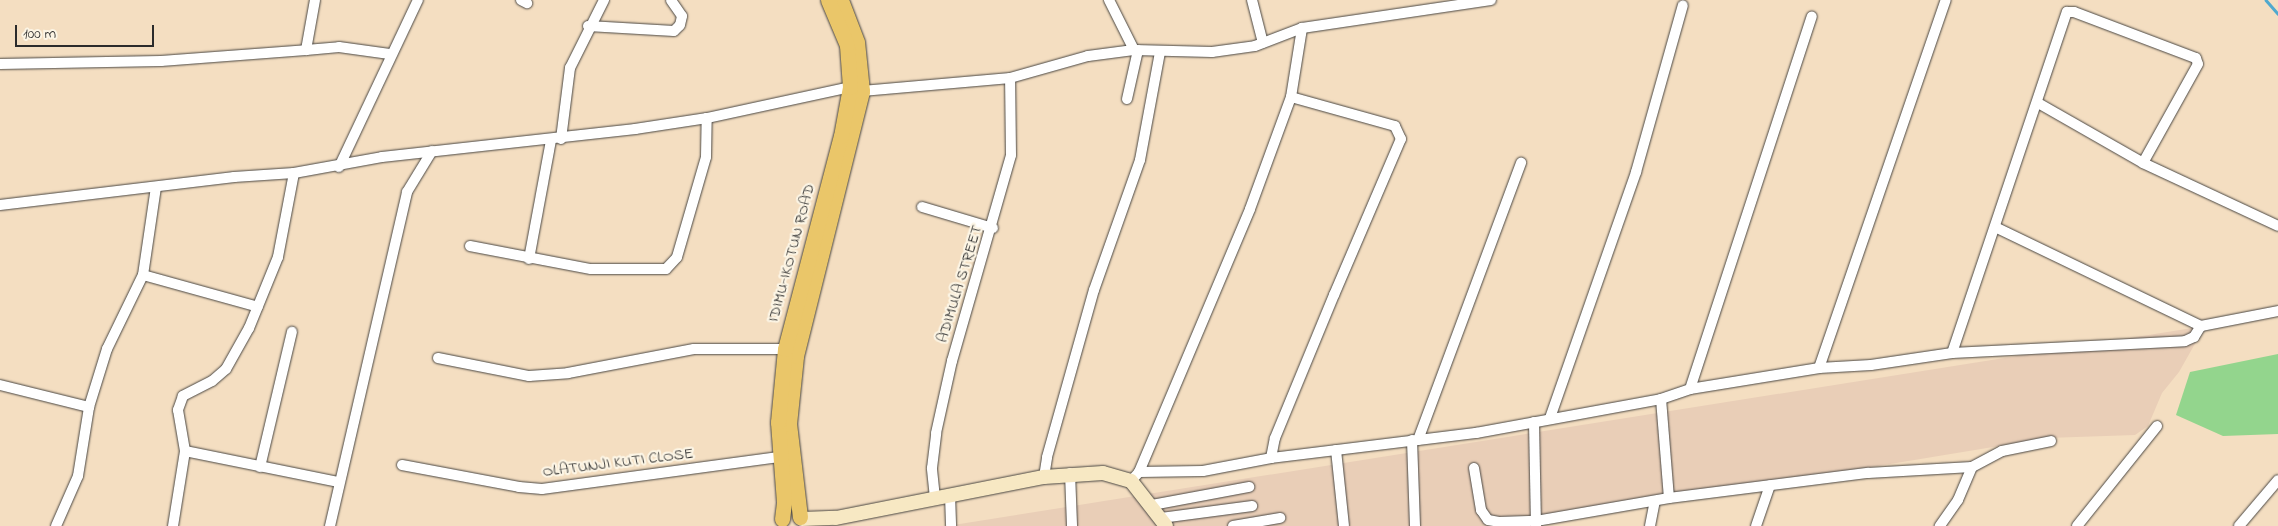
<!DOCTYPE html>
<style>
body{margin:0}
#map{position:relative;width:2278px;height:526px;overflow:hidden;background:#f4dec1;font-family:"Indie Flower",sans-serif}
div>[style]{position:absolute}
.built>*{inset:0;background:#e9ceb7}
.green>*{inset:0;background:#93d58d}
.stream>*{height:2.5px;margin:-1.25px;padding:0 1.25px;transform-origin:1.25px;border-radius:1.25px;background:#50a9ce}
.roads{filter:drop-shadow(0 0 1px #494642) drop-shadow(0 0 1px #494642)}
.street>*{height:10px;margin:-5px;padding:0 5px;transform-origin:5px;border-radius:5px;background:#fff}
.secondary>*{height:14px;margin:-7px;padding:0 7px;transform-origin:7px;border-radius:7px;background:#f7e8c3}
.primary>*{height:15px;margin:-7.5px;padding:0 7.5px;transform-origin:7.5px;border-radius:7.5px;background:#eac669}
span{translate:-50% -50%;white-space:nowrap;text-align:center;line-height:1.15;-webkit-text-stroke:4.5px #fcf5e5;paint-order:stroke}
.street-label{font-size:16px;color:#2b2b2b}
.scale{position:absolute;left:15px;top:25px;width:139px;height:22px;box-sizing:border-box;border:2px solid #2b2b2b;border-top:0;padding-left:6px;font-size:15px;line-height:18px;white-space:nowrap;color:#2b2b2b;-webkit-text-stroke:4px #fcf5e5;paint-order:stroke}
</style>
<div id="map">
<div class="built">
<div style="clip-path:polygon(2205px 326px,2179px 372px,2162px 393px,2148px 426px,2135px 435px,2047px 438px,1516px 526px,947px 526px)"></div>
</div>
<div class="green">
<div style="clip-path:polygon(2278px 354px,2278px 434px,2223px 436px,2176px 415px,2190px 372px)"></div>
</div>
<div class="stream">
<div style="left:2266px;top:0;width:18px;rotate:49deg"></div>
</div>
<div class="roads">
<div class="street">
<div style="left:315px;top:0;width:51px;rotate:100.2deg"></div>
<div style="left:306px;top:50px;width:33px;rotate:-5deg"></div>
<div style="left:339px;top:47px;width:51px;rotate:7.8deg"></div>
<div style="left:521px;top:0;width:7px;rotate:27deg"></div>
<div style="left:1109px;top:0;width:56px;rotate:63.4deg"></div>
<div style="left:1252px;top:0;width:44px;rotate:75.7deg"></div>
<div style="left:588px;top:26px;width:86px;rotate:3.3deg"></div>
<div style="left:674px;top:31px;width:8px;rotate:-45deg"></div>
<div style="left:680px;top:25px;width:9px;rotate:-77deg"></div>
<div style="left:682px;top:16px;width:19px;rotate:-125deg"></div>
<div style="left:0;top:64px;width:161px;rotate:-1.1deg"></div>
<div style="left:161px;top:61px;width:145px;rotate:-4.3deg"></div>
<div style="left:862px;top:91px;width:149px;rotate:-5deg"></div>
<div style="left:1010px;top:78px;width:81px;rotate:-15.8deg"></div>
<div style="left:1088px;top:56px;width:46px;rotate:-7.4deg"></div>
<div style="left:1134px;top:50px;width:78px;rotate:1.5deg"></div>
<div style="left:1212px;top:52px;width:43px;rotate:-7.9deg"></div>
<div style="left:1255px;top:46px;width:50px;rotate:-21deg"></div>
<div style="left:1302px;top:28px;width:191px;rotate:-8.4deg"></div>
<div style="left:1127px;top:99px;width:50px;rotate:-77.3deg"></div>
<div style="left:2038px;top:103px;width:121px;rotate:29.7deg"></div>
<div style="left:2143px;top:163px;width:149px;rotate:25deg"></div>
<div style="left:561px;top:139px;width:72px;rotate:-82.8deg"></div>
<div style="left:570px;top:68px;width:76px;rotate:-63.4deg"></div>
<div style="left:339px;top:167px;width:185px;rotate:-64.7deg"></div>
<div style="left:294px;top:173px;width:86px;rotate:100.8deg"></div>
<div style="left:278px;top:257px;width:77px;rotate:112.2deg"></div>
<div style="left:249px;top:328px;width:47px;rotate:119.3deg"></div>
<div style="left:226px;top:369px;width:18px;rotate:139deg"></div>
<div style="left:212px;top:381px;width:33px;rotate:153deg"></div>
<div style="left:183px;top:396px;width:15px;rotate:110deg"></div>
<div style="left:178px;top:410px;width:42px;rotate:80.3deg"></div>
<div style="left:185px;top:451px;width:157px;rotate:11.4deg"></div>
<div style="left:0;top:205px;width:236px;rotate:-6.8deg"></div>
<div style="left:234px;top:177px;width:60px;rotate:-3.8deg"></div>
<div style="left:294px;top:173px;width:89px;rotate:-10.3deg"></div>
<div style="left:382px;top:157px;width:255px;rotate:-6.3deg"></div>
<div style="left:635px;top:129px;width:73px;rotate:-8.7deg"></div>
<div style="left:707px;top:118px;width:146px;rotate:-12.2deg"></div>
<div style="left:922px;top:207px;width:74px;rotate:16.5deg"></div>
<div style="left:1995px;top:227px;width:229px;rotate:25.7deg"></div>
<div style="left:2201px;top:326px;width:78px;rotate:-11deg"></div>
<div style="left:470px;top:246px;width:123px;rotate:10.8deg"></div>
<div style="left:591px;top:269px;width:75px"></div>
<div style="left:666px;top:269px;width:16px;rotate:-47deg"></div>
<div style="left:677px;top:257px;width:104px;rotate:-73.8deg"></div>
<div style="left:706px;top:157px;width:39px;rotate:-89deg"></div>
<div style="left:529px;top:259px;width:121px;rotate:-79.5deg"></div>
<div style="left:143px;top:275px;width:119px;rotate:15.5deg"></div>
<div style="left:1952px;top:353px;width:360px;rotate:-71.4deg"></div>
<div style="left:2067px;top:12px;width:7px"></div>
<div style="left:2074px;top:12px;width:130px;rotate:20.7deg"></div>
<div style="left:2196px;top:58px;width:6px;rotate:72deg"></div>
<div style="left:2198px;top:64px;width:113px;rotate:119.1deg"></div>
<div style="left:438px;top:358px;width:93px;rotate:11.2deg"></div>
<div style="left:529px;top:376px;width:39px;rotate:-4deg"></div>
<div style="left:568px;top:373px;width:128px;rotate:-10.8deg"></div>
<div style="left:694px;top:349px;width:91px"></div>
<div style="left:1819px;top:368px;width:389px;rotate:-71deg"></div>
<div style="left:0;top:385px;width:92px;rotate:13.9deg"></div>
<div style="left:1690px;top:389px;width:392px;rotate:-71.9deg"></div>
<div style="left:1661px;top:399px;width:99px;rotate:85.4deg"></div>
<div style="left:1550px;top:418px;width:261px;rotate:-70.7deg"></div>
<div style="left:1636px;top:172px;width:173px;rotate:-74.3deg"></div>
<div style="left:1534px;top:422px;width:104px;rotate:88.9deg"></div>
<div style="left:1412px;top:440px;width:86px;rotate:88deg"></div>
<div style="left:1418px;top:440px;width:296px;rotate:-69.6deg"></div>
<div style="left:1336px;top:450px;width:76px;rotate:84deg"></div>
<div style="left:1271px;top:458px;width:20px;rotate:-79deg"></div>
<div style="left:1275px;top:438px;width:155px;rotate:-67.6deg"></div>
<div style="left:1334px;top:295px;width:170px;rotate:-66.8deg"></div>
<div style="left:1401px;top:139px;width:14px;rotate:-115deg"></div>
<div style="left:1395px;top:126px;width:108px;rotate:-164.4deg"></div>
<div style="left:402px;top:465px;width:119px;rotate:10.6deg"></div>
<div style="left:519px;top:487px;width:23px;rotate:5deg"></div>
<div style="left:542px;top:489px;width:239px;rotate:-7.7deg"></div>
<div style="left:260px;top:467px;width:139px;rotate:-76.7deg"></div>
<div style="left:1972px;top:467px;width:34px;rotate:-28deg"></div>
<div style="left:2002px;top:451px;width:50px;rotate:-11.5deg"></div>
<div style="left:1474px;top:468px;width:43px;rotate:80.5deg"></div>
<div style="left:1481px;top:510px;width:12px;rotate:55deg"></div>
<div style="left:1488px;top:520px;width:11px;rotate:10deg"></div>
<div style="left:1499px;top:522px;width:37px;rotate:-2deg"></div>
<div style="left:1536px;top:521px;width:135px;rotate:-9.8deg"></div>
<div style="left:1669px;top:498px;width:201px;rotate:-7.2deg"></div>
<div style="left:1868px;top:473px;width:104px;rotate:-3.3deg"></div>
<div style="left:1972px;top:467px;width:36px;rotate:113deg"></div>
<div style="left:1958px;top:500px;width:32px;rotate:125deg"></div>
<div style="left:1139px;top:472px;width:285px;rotate:-67.1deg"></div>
<div style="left:1250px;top:209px;width:119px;rotate:-69.9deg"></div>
<div style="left:1291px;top:97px;width:70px;rotate:-80.9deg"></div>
<div style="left:1070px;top:473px;width:53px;rotate:87.8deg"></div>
<div style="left:1044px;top:477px;width:20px;rotate:-81deg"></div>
<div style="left:1047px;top:457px;width:173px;rotate:-74.3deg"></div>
<div style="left:1094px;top:290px;width:138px;rotate:-70.5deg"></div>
<div style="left:1140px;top:160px;width:110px;rotate:-79.5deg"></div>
<div style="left:1131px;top:481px;width:12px;rotate:-48deg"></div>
<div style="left:1139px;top:472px;width:64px;rotate:-0.9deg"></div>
<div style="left:1203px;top:471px;width:69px;rotate:-10.8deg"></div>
<div style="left:1271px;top:458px;width:207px;rotate:-7deg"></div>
<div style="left:1476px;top:433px;width:188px;rotate:-10.4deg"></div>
<div style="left:1661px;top:399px;width:31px;rotate:-19deg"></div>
<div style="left:1690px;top:389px;width:131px;rotate:-9.2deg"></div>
<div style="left:1819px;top:368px;width:52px;rotate:-3.3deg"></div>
<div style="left:1871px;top:365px;width:82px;rotate:-8.4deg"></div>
<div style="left:1952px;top:353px;width:233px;rotate:-2.9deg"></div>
<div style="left:2185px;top:341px;width:10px;rotate:-24deg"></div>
<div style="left:2194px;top:337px;width:13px;rotate:-58deg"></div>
<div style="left:950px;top:495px;width:31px;rotate:88deg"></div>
<div style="left:935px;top:498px;width:30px;rotate:-96deg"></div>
<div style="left:932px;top:468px;width:35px;rotate:-83deg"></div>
<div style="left:936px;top:433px;width:74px;rotate:-77.5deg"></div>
<div style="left:952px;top:361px;width:214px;rotate:-74deg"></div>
<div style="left:1011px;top:155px;width:77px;rotate:-90.7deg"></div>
<div style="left:1152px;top:505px;width:99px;rotate:-10.5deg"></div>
<div style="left:1161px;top:518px;width:92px;rotate:-7.5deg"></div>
<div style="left:56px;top:526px;width:55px;rotate:-66.3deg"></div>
<div style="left:78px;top:476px;width:70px;rotate:-80.9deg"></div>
<div style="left:89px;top:407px;width:61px;rotate:-72.8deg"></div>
<div style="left:107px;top:349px;width:82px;rotate:-64.1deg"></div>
<div style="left:143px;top:275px;width:89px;rotate:-81.6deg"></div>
<div style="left:173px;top:526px;width:76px;rotate:-80.9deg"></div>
<div style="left:330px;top:526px;width:343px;rotate:-77deg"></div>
<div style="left:407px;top:192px;width:48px;rotate:-58.6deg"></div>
<div style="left:1233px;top:526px;width:48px;rotate:-9.7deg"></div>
<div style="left:1650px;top:526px;width:25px;rotate:-79deg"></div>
<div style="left:1756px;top:526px;width:43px;rotate:-71.1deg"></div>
<div style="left:2077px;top:526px;width:128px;rotate:-51.3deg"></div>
<div style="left:2239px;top:526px;width:60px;rotate:-49.7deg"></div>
</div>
<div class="secondary">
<div style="left:802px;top:519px;width:34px;rotate:-2deg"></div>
<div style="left:836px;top:518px;width:212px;rotate:-11.2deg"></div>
<div style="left:1044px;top:477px;width:59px;rotate:-3.9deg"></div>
<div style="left:1103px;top:473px;width:29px;rotate:16deg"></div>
<div style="left:1131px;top:481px;width:57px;rotate:52.1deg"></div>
</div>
<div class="primary">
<div style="left:800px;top:517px;width:94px;rotate:-96.7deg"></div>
<div style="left:789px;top:424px;width:68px;rotate:-84.1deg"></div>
<div style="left:796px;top:356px;width:273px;rotate:-76deg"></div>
<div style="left:862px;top:91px;width:49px;rotate:-95.8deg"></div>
<div style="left:857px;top:42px;width:45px;rotate:-110.9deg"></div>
<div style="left:782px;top:519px;width:17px;rotate:-83deg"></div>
<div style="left:784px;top:502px;width:80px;rotate:-94.3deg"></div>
<div style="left:778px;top:422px;width:73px;rotate:-84.5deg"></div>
<div style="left:785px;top:349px;width:220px;rotate:-75.3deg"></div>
<div style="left:841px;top:136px;width:50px;rotate:-79.6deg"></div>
<div style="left:850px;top:87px;width:42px;rotate:-94.1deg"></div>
<div style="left:847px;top:45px;width:49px;rotate:-112.9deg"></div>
</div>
</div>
<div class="street-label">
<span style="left:792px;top:253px;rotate:-75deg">IDIMU-IKOTUN ROAD</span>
<span style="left:960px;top:284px;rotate:-73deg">ADIMULA STREET</span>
<span style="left:618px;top:463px;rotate:-7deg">OLATUNJI KUTI CLOSE</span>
</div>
<div class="scale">100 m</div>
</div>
